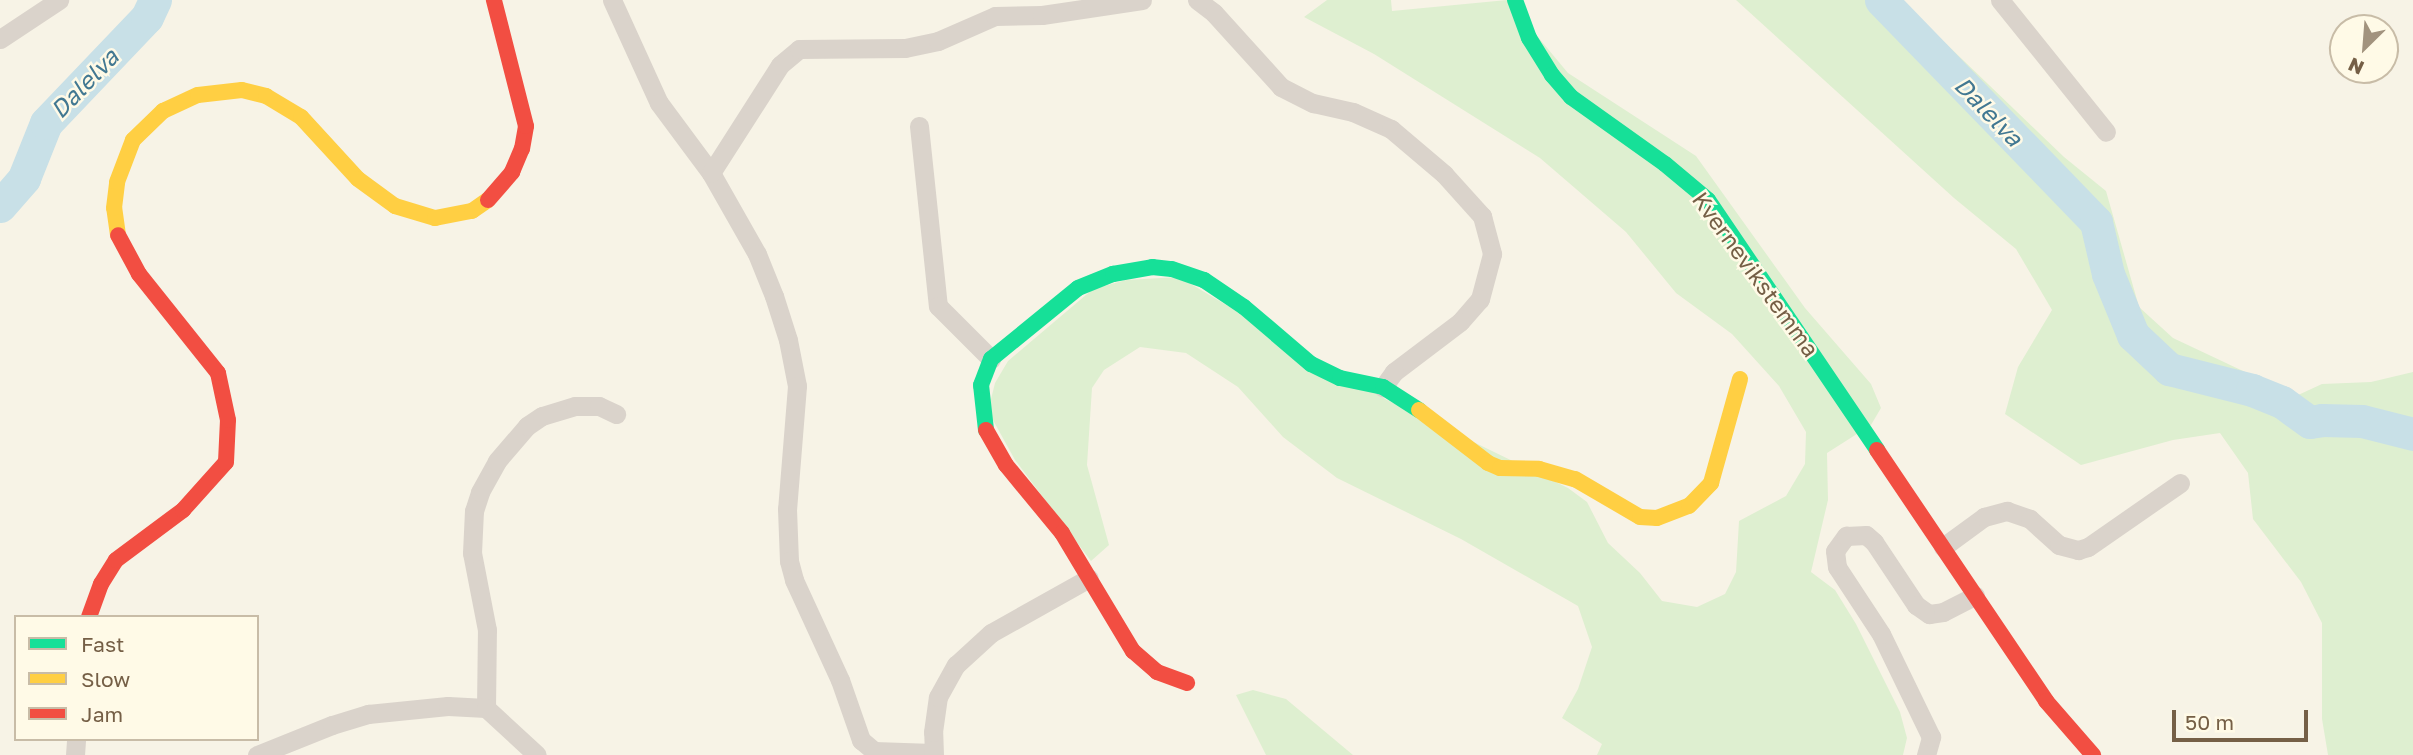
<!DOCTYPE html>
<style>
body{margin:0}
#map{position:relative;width:2413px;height:755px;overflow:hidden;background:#f7f3e6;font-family:"Golos Text",sans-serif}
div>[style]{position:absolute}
.green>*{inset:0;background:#deefd0}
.river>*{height:33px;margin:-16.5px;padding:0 16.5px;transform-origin:16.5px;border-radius:16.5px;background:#c8e0e7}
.street>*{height:19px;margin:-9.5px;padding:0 9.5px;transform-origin:9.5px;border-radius:9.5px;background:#dad3cb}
.fast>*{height:16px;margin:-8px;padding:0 8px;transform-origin:8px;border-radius:8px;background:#16e098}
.slow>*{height:16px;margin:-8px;padding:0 8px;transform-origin:8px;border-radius:8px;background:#ffcf43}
.jam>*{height:16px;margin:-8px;padding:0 8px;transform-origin:8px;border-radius:8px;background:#f24e42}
span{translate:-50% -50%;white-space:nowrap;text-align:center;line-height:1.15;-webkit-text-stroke:5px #fffae7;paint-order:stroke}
.street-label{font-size:23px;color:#755f46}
.water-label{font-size:24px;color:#427892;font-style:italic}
.legend{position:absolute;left:14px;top:615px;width:245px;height:126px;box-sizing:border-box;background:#fffae7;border:2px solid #c8bca7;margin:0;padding:9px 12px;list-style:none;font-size:21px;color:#755f46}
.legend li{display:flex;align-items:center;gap:14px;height:35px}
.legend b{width:35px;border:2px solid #c8bca7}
.north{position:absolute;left:2329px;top:14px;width:70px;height:70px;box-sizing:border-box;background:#fffae7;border:2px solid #c8bca7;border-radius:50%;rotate:205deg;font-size:19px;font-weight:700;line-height:28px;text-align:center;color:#755f46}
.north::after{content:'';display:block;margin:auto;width:24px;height:32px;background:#a2937e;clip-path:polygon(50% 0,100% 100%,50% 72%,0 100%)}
.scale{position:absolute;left:2172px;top:710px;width:136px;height:32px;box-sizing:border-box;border:4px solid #755f46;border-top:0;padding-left:9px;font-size:21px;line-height:24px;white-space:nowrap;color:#755f46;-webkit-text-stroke:5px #fffae7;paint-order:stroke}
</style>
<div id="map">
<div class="green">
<div style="clip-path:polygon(1327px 0,1391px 0,1392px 11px,1507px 0,1568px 73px,1696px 156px,1805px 308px,1871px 384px,1881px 408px,1871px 425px,1827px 453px,1828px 500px,1811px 572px,1835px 590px,1856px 624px,1900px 712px,1907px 738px,1903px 755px,1597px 755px,1602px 744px,1562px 718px,1578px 689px,1592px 647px,1578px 606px,1461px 539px,1337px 478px,1283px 437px,1238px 387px,1186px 353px,1140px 347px,1104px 370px,1092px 388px,1087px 465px,1109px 545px,1091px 561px,1015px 460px,988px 411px,995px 383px,1008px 361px,1093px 289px,1126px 280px,1179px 277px,1387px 400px,1568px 488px,1587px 502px,1608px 543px,1640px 573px,1662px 601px,1697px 607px,1725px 594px,1736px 572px,1739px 521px,1786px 496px,1805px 464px,1806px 432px,1779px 386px,1732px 334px,1676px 293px,1626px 232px,1540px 158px,1374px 54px,1304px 17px)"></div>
<div style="clip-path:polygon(1736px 0,1894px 0,1912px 11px,2064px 157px,2106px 191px,2139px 307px,2173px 338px,2296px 396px,2322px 384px,2371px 382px,2413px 372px,2413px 755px,2328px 755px,2322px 719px,2322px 623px,2301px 582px,2253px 519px,2248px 473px,2220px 433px,2173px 440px,2081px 465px,2005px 414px,2018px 367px,2052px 310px,2016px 249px,1954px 198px)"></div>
<div style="clip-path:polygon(1253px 690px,1286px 699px,1353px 755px,1266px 755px,1236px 695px)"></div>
</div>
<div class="river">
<div style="left:1881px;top:0;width:309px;rotate:45.9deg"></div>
<div style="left:2096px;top:222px;width:53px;rotate:77deg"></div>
<div style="left:2108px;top:274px;width:66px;rotate:67.7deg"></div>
<div style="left:2133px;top:335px;width:50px;rotate:43.4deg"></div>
<div style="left:2169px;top:369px;width:86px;rotate:14.2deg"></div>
<div style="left:2252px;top:390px;width:32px;rotate:22deg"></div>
<div style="left:2282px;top:402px;width:34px;rotate:36deg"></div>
<div style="left:2310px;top:422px;width:12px;rotate:-9deg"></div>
<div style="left:2322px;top:420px;width:40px;rotate:1.4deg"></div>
<div style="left:2362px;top:421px;width:53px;rotate:14.3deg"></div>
<div style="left:0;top:206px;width:37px;rotate:-49deg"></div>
<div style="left:24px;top:178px;width:59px;rotate:-68.2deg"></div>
<div style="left:46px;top:123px;width:146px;rotate:-46.4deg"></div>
<div style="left:147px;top:17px;width:19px;rotate:-65deg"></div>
</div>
<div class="street">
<div style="left:612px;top:0;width:113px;rotate:65.5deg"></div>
<div style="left:659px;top:103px;width:87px;rotate:53.4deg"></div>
<div style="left:711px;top:173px;width:93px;rotate:60.4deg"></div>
<div style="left:757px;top:254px;width:45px;rotate:68deg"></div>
<div style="left:774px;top:296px;width:46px;rotate:72.3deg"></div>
<div style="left:788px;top:340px;width:47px;rotate:78.9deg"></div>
<div style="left:797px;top:386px;width:123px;rotate:94.6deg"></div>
<div style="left:787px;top:509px;width:52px;rotate:87.8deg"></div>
<div style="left:789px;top:561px;width:20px;rotate:75deg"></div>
<div style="left:794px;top:580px;width:110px;rotate:65.3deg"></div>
<div style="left:840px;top:680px;width:64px;rotate:70.7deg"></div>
<div style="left:861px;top:740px;width:17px;rotate:40deg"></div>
<div style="left:874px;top:751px;width:59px;rotate:1.9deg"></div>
<div style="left:1197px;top:0;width:21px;rotate:37deg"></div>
<div style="left:1214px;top:13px;width:100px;rotate:47.8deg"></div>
<div style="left:1281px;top:87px;width:36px;rotate:27deg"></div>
<div style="left:1313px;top:103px;width:41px;rotate:12.7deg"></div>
<div style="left:1353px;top:112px;width:42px;rotate:24.1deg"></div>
<div style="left:1391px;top:129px;width:70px;rotate:40.3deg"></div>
<div style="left:1444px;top:174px;width:57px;rotate:47.9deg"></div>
<div style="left:1482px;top:216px;width:39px;rotate:75deg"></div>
<div style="left:1492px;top:254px;width:47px;rotate:104.9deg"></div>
<div style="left:1480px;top:299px;width:30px;rotate:131deg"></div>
<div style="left:1460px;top:322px;width:83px;rotate:142.9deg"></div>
<div style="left:1394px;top:372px;width:19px;rotate:126deg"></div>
<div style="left:2000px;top:0;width:169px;rotate:51.2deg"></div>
<div style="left:0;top:39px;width:71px;rotate:-33.5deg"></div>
<div style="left:919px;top:126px;width:181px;rotate:84deg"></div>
<div style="left:938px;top:306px;width:75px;rotate:45deg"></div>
<div style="left:711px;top:173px;width:128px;rotate:-57.4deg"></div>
<div style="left:780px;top:65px;width:25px;rotate:-40deg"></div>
<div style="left:799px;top:49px;width:106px;rotate:-0.5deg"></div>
<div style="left:905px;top:48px;width:34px;rotate:-12deg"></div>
<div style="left:938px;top:41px;width:62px;rotate:-23.7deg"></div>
<div style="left:995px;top:16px;width:47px;rotate:-1.2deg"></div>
<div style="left:1042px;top:15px;width:101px;rotate:-8.5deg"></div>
<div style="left:1943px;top:547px;width:51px;rotate:-36.2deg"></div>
<div style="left:1984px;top:517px;width:24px;rotate:-15deg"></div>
<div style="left:2007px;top:511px;width:24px;rotate:19deg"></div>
<div style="left:2030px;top:519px;width:39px;rotate:42deg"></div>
<div style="left:2059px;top:545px;width:20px;rotate:15deg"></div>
<div style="left:2078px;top:550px;width:10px;rotate:-17deg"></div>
<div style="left:2088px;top:547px;width:112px;rotate:-34.8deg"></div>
<div style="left:486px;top:708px;width:78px;rotate:-89.3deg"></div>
<div style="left:487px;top:630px;width:78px;rotate:-101deg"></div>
<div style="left:472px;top:553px;width:42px;rotate:-87.3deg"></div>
<div style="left:474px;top:511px;width:20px;rotate:-72deg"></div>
<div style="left:480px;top:492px;width:35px;rotate:-61deg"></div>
<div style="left:497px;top:461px;width:46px;rotate:-49.4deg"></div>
<div style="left:527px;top:426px;width:18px;rotate:-34deg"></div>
<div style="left:542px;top:416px;width:34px;rotate:-17deg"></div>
<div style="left:575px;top:406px;width:24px"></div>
<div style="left:599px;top:406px;width:19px;rotate:25deg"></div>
<div style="left:75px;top:755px;width:16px;rotate:-86deg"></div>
<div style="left:257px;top:755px;width:81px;rotate:-21.8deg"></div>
<div style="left:332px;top:725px;width:38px;rotate:-17deg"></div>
<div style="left:368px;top:714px;width:80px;rotate:-5.7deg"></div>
<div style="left:448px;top:706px;width:38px;rotate:3deg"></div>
<div style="left:486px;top:708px;width:69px;rotate:42.7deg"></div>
<div style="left:934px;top:755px;width:23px;rotate:-92deg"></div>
<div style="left:933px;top:732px;width:35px;rotate:-82deg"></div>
<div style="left:938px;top:697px;width:37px;rotate:-61deg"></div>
<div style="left:956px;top:665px;width:47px;rotate:-42.4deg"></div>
<div style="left:991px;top:633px;width:112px;rotate:-29.3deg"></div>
<div style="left:1926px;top:755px;width:19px;rotate:-74deg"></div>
<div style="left:1931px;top:737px;width:114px;rotate:-115.9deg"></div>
<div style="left:1881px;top:634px;width:80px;rotate:-123.3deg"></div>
<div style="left:1837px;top:567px;width:16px;rotate:-97deg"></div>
<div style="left:1835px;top:551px;width:19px;rotate:-54deg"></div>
<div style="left:1846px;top:536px;width:20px;rotate:-3deg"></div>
<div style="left:1866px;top:535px;width:11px;rotate:41deg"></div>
<div style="left:1874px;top:542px;width:76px;rotate:56.3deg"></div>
<div style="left:1916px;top:605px;width:16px;rotate:35deg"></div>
<div style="left:1929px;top:614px;width:14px;rotate:-8deg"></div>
<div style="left:1943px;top:612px;width:36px;rotate:-27deg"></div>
</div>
<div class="fast">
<div style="left:1515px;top:0;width:40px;rotate:69.8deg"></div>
<div style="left:1529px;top:38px;width:44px;rotate:58.1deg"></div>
<div style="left:1552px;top:75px;width:29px;rotate:49deg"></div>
<div style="left:1571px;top:97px;width:115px;rotate:35.5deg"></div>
<div style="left:1665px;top:164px;width:56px;rotate:39.9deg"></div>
<div style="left:1708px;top:200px;width:302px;rotate:55.9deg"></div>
<div style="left:986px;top:430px;width:45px;rotate:-96.3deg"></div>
<div style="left:981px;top:385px;width:28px;rotate:-69deg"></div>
<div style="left:991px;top:359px;width:112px;rotate:-39.2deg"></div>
<div style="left:1078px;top:288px;width:38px;rotate:-22deg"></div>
<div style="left:1113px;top:274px;width:40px;rotate:-10deg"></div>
<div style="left:1152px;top:267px;width:20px;rotate:6deg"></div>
<div style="left:1172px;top:269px;width:34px;rotate:19deg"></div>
<div style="left:1204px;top:280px;width:48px;rotate:34deg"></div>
<div style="left:1244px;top:307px;width:88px;rotate:40.4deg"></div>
<div style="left:1311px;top:364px;width:32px;rotate:26deg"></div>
<div style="left:1340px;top:378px;width:44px;rotate:11.8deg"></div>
<div style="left:1383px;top:387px;width:43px;rotate:32.6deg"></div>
</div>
<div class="slow">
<div style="left:118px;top:235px;width:27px;rotate:-98deg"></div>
<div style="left:114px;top:208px;width:26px;rotate:-83deg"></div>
<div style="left:117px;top:182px;width:45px;rotate:-69.1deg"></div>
<div style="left:133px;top:140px;width:42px;rotate:-44deg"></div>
<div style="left:163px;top:111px;width:38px;rotate:-25deg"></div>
<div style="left:198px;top:95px;width:44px;rotate:-6.5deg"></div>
<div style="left:242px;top:90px;width:25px;rotate:14deg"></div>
<div style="left:266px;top:96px;width:41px;rotate:31deg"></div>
<div style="left:301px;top:117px;width:84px;rotate:47.4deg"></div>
<div style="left:358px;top:179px;width:46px;rotate:36.1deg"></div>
<div style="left:395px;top:206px;width:42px;rotate:16.7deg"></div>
<div style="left:435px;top:218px;width:38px;rotate:-11deg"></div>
<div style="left:472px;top:211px;width:19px;rotate:-35deg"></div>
<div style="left:1419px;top:410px;width:87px;rotate:37.5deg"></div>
<div style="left:1488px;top:463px;width:13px;rotate:23deg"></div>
<div style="left:1500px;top:468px;width:39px;rotate:1deg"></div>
<div style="left:1539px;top:469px;width:37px;rotate:16deg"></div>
<div style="left:1575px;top:479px;width:75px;rotate:30.3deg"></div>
<div style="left:1640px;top:517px;width:17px;rotate:3deg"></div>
<div style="left:1657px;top:518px;width:34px;rotate:-21deg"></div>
<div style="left:1689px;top:506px;width:32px;rotate:-46deg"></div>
<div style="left:1711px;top:483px;width:108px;rotate:-74.4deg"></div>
</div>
<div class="jam">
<div style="left:488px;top:200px;width:37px;rotate:-49deg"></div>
<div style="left:512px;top:172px;width:25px;rotate:-67deg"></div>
<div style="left:522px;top:149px;width:23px;rotate:-80deg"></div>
<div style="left:526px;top:126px;width:130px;rotate:-104.3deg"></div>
<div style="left:986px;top:430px;width:40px;rotate:60.3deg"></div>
<div style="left:1006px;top:465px;width:88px;rotate:50.5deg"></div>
<div style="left:1062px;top:533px;width:138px;rotate:59deg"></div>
<div style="left:1133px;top:651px;width:32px;rotate:41deg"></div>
<div style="left:1157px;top:672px;width:32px;rotate:20deg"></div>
<div style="left:1877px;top:450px;width:303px;rotate:56deg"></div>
<div style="left:2046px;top:701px;width:72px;rotate:49deg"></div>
<div style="left:89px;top:617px;width:35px;rotate:-70deg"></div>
<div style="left:101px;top:584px;width:28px;rotate:-58deg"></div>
<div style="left:116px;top:560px;width:84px;rotate:-36.7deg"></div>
<div style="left:183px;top:510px;width:64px;rotate:-48.1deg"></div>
<div style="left:226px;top:462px;width:42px;rotate:-87.3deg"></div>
<div style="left:228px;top:420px;width:48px;rotate:-102deg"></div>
<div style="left:218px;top:373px;width:127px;rotate:-128.6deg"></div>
<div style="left:139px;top:274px;width:44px;rotate:-118.3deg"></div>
</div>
<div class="street-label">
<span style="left:1756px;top:274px;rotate:54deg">Kvernevikstemma</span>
</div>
<div class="water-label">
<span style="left:84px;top:83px;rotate:-46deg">Dalelva</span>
<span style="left:1989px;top:111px;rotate:46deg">Dalelva</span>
</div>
<ul class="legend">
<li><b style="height:9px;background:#16e098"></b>Fast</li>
<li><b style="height:9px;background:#ffcf43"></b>Slow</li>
<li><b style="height:9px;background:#f24e42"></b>Jam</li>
</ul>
<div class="north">N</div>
<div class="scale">50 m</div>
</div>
